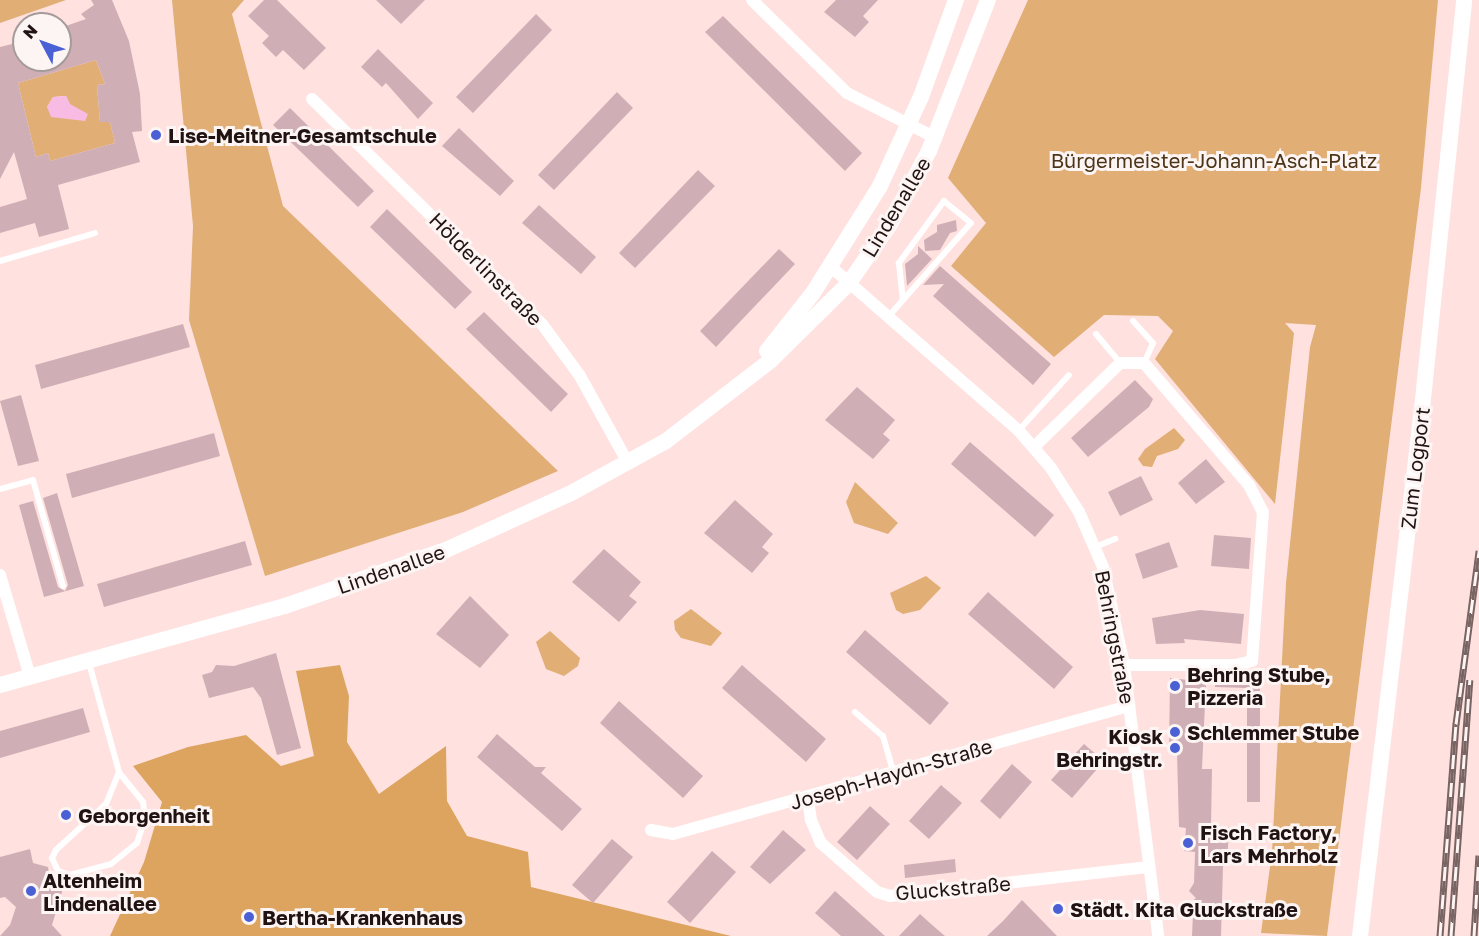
<!DOCTYPE html>
<meta charset="utf-8">
<style>
body{margin:0}
#map{position:relative;width:1479px;height:936px;overflow:hidden;background:#ffe1df;font-family:"Golos Text",sans-serif}
div>[style]{position:absolute}
.green>*{inset:0;background:#e1af76}
.forest>*{inset:0;background:#dda460}
.water>*{inset:0;background:#f8bbe4}
.building>*{inset:0;background:#d0aeb6}
.lane>*{height:6px;margin:-3px;padding:0 3px;transform-origin:3px;border-radius:3px;background:#fff}
.street>*{height:12px;margin:-6px;padding:0 6px;transform-origin:6px;border-radius:6px;background:#fff}
.secondary>*{height:16px;margin:-8px;padding:0 8px;transform-origin:8px;border-radius:8px;background:#fff}
.rail>*{height:7px;margin-top:-3.5px;transform-origin:0;background:repeating-linear-gradient(90deg,#fcf5f4 0 14px,#786463 0 28px);box-sizing:border-box;border-block:2px solid #786463}
.dots>*{width:16px;height:16px;translate:-50% -50%;box-sizing:border-box;border:3px solid #fcf5f4;border-radius:50%}
span{translate:-50% -50%;white-space:nowrap;text-align:center;line-height:1.15;-webkit-text-stroke:6px #fcf5f4;paint-order:stroke}
.poi-label{font-size:20px;color:#201312;font-weight:700}
.left{translate:0 -50%;text-align:left}
.right{translate:-100% -50%;text-align:right}
.park-label{font-size:20px;color:#4d3517}
.street-label{font-size:20px;color:#201312}
.north{position:absolute;left:12px;top:12px;width:60px;height:60px;box-sizing:border-box;background:#fcf5f4;border:2px solid #a49b9a;border-radius:50%;rotate:311deg;font-size:16px;font-weight:700;line-height:24px;text-align:center;color:#201312}
.north::after{content:'';display:block;margin:auto;width:21px;height:27px;background:#4a60d5;clip-path:polygon(50% 0,100% 100%,50% 72%,0 100%)}
</style>
<div id="map">
<div class="green">
<div style="clip-path:polygon(0 0,66px 0,0 23px)"></div>
<div style="clip-path:polygon(172px 0,244px 0,232px 14px,283px 206px,558px 471px,463px 512px,265px 576px,189px 320px,193px 226px)"></div>
<div style="clip-path:polygon(1028px 0,1438px 0,1421px 188px,1327px 936px,1261px 933px,1272px 852px,1286px 583px,1310px 347px,1316px 325px,1285px 323px,1294px 333px,1275px 504px,1155px 359px,1173px 331px,1158px 316px,1104px 315px,1054px 357px,951px 266px,986px 223px,948px 178px)"></div>
<div style="clip-path:polygon(evenodd,96px 60px,105px 84px,97px 85px,100px 122px,110px 122px,115px 143px,50px 161px,48px 153px,36px 157px,18px 83px,96px 60px,66px 96px,70px 105px,85px 121px,47px 107px,53px 97px,66px 96px)"></div>
<div style="clip-path:polygon(1174px 428px,1185px 440px,1178px 449px,1157px 456px,1152px 467px,1143px 466px,1138px 459px,1145px 449px)"></div>
<div style="clip-path:polygon(855px 482px,898px 523px,888px 534px,854px 523px,846px 502px)"></div>
<div style="clip-path:polygon(926px 576px,941px 588px,920px 610px,903px 614px,896px 610px,890px 593px)"></div>
<div style="clip-path:polygon(691px 609px,722px 633px,711px 646px,681px 638px,675px 630px,674px 621px)"></div>
<div style="clip-path:polygon(550px 631px,580px 658px,578px 666px,564px 676px,546px 669px,536px 642px)"></div>
</div>
<div class="forest">
<div style="clip-path:polygon(340px 665px,349px 696px,347px 742px,379px 794px,446px 746px,447px 801px,467px 836px,528px 852px,531px 887px,731px 936px,110px 936px,144px 862px,162px 802px,133px 766px,188px 747px,246px 735px,281px 766px,314px 756px,296px 671px)"></div>
</div>
<div class="water">
<div style="clip-path:polygon(66px 96px,70px 104px,88px 114px,85px 121px,51px 117px,47px 107px,53px 97px)"></div>
</div>
<div class="building">
<div style="clip-path:polygon(evenodd,91px 0,112px 0,129px 41px,140px 94px,142px 131px,132px 132px,140px 162px,58px 185px,69px 229px,39px 237px,35px 223px,0 233px,0 207px,27px 199px,14px 152px,0 179px,0 47px,24px 41px,24px 60px,60px 60px,60px 28px,86px 19px,81px 14px,94px 5px,91px 0,96px 60px,105px 84px,97px 85px,100px 122px,110px 122px,115px 143px,50px 161px,48px 153px,36px 157px,18px 83px,96px 60px)"></div>
<div style="clip-path:polygon(264px 0,277px 0,326px 48px,304px 70px,283px 50px,276px 57px,262px 43px,269px 36px,248px 16px)"></div>
<div style="clip-path:polygon(376px 0,425px 0,401px 24px)"></div>
<div style="clip-path:polygon(836px 0,878px 0,863px 16px,869px 22px,855px 37px,824px 12px)"></div>
<div style="clip-path:polygon(536px 14px,552px 30px,473px 113px,456px 97px)"></div>
<div style="clip-path:polygon(723px 16px,862px 153px,845px 171px,705px 32px)"></div>
<div style="clip-path:polygon(378px 49px,433px 103px,418px 119px,386px 83px,382px 87px,361px 67px)"></div>
<div style="clip-path:polygon(617px 92px,633px 108px,554px 190px,538px 175px)"></div>
<div style="clip-path:polygon(290px 108px,374px 191px,358px 207px,273px 125px)"></div>
<div style="clip-path:polygon(459px 128px,514px 181px,500px 196px,442px 146px)"></div>
<div style="clip-path:polygon(698px 170px,715px 186px,635px 268px,619px 253px)"></div>
<div style="clip-path:polygon(539px 205px,596px 257px,581px 274px,522px 223px)"></div>
<div style="clip-path:polygon(387px 209px,472px 292px,455px 309px,370px 227px)"></div>
<div style="clip-path:polygon(956px 220px,957px 231px,950px 233px,940px 250px,925px 251px,924px 240px,937px 232px,937px 225px)"></div>
<div style="clip-path:polygon(918px 246px,932px 259px,907px 286px,905px 264px,918px 254px)"></div>
<div style="clip-path:polygon(779px 249px,795px 264px,716px 347px,700px 331px)"></div>
<div style="clip-path:polygon(940px 266px,1051px 364px,1033px 385px,933px 296px,944px 284px,923px 285px)"></div>
<div style="clip-path:polygon(484px 312px,568px 394px,551px 412px,466px 329px)"></div>
<div style="clip-path:polygon(183px 324px,190px 347px,41px 389px,35px 365px)"></div>
<div style="clip-path:polygon(1135px 380px,1153px 399px,1149px 407px,1088px 457px,1071px 438px)"></div>
<div style="clip-path:polygon(857px 387px,895px 420px,883px 434px,890px 440px,873px 459px,825px 420px)"></div>
<div style="clip-path:polygon(21px 395px,39px 461px,18px 466px,0 401px)"></div>
<div style="clip-path:polygon(214px 433px,220px 456px,72px 498px,66px 474px)"></div>
<div style="clip-path:polygon(970px 442px,1054px 515px,1035px 537px,951px 464px)"></div>
<div style="clip-path:polygon(1206px 459px,1225px 482px,1196px 504px,1178px 483px)"></div>
<div style="clip-path:polygon(1141px 476px,1153px 500px,1120px 516px,1108px 492px)"></div>
<div style="clip-path:polygon(57px 493px,84px 586px,44px 597px,19px 505px,33px 501px,58px 587px,65px 591px,68px 585px,43px 498px)"></div>
<div style="clip-path:polygon(735px 500px,773px 534px,762px 547px,769px 553px,752px 573px,704px 533px)"></div>
<div style="clip-path:polygon(1214px 535px,1251px 538px,1249px 569px,1211px 566px)"></div>
<div style="clip-path:polygon(245px 541px,252px 565px,104px 607px,97px 584px)"></div>
<div style="clip-path:polygon(1169px 542px,1178px 567px,1143px 579px,1135px 554px)"></div>
<div style="clip-path:polygon(604px 549px,641px 582px,629px 596px,637px 602px,619px 622px,572px 582px)"></div>
<div style="clip-path:polygon(988px 592px,1073px 667px,1054px 689px,968px 614px)"></div>
<div style="clip-path:polygon(470px 596px,509px 635px,480px 668px,436px 634px)"></div>
<div style="clip-path:polygon(1200px 610px,1244px 614px,1241px 644px,1184px 639px,1185px 643px,1156px 644px,1152px 618px)"></div>
<div style="clip-path:polygon(865px 630px,949px 703px,930px 725px,846px 652px)"></div>
<div style="clip-path:polygon(276px 653px,301px 748px,277px 755px,261px 698px,253px 687px,209px 698px,202px 675px,212px 672px,216px 665px,234px 666px)"></div>
<div style="clip-path:polygon(742px 665px,826px 739px,806px 762px,722px 688px)"></div>
<div style="clip-path:polygon(1215px 673px,1260px 675px,1260px 802px,1247px 802px,1247px 688px,1215px 687px)"></div>
<div style="clip-path:polygon(1170px 678px,1206px 682px,1202px 769px,1212px 769px,1211px 827px,1229px 827px,1227px 866px,1223px 866px,1221px 936px,1192px 936px,1193px 913px,1189px 904px,1196px 898px,1189px 891px,1194px 883px,1195px 852px,1184px 851px,1186px 828px,1179px 827px,1177px 753px,1169px 753px)"></div>
<div style="clip-path:polygon(619px 701px,703px 776px,683px 798px,600px 723px)"></div>
<div style="clip-path:polygon(83px 708px,90px 732px,0 758px,0 731px)"></div>
<div style="clip-path:polygon(497px 734px,535px 767px,546px 767px,541px 773px,582px 809px,562px 831px,477px 757px)"></div>
<div style="clip-path:polygon(1084px 744px,1104px 761px,1072px 798px,1051px 780px)"></div>
<div style="clip-path:polygon(1012px 764px,1032px 782px,1000px 819px,980px 801px)"></div>
<div style="clip-path:polygon(941px 785px,962px 803px,929px 839px,909px 821px)"></div>
<div style="clip-path:polygon(870px 806px,890px 824px,857px 860px,837px 842px)"></div>
<div style="clip-path:polygon(783px 830px,806px 850px,770px 884px,750px 867px)"></div>
<div style="clip-path:polygon(612px 839px,633px 857px,593px 903px,572px 885px)"></div>
<div style="clip-path:polygon(30px 849px,33px 863px,48px 867px,50px 881px,64px 885px,52px 925px,62px 936px,0 936px,10px 925px,16px 907px,5px 897px,0 898px,0 857px)"></div>
<div style="clip-path:polygon(712px 851px,736px 872px,690px 923px,667px 902px)"></div>
<div style="clip-path:polygon(955px 859px,956px 872px,905px 878px,904px 865px)"></div>
<div style="clip-path:polygon(835px 891px,885px 936px,841px 936px,815px 913px)"></div>
<div style="clip-path:polygon(1022px 900px,1057px 936px,987px 936px,1003px 921px)"></div>
<div style="clip-path:polygon(920px 914px,931px 924px,945px 936px,899px 936px)"></div>
</div>
<div class="lane">
<div style="left:0;top:261px;width:99px;rotate:-16.4deg"></div>
<div style="left:888px;top:317px;width:125px;rotate:-48.6deg"></div>
<div style="left:971px;top:223px;width:35px;rotate:-141deg"></div>
<div style="left:944px;top:201px;width:77px;rotate:126deg"></div>
<div style="left:899px;top:263px;width:36px;rotate:84deg"></div>
<div style="left:1133px;top:321px;width:30px;rotate:48deg"></div>
<div style="left:1153px;top:343px;width:22px;rotate:114deg"></div>
<div style="left:1096px;top:334px;width:38px;rotate:50deg"></div>
<div style="left:1019px;top:430px;width:74px;rotate:-47.7deg"></div>
<div style="left:0;top:489px;width:34px;rotate:-15deg"></div>
<div style="left:33px;top:480px;width:110px;rotate:74.2deg"></div>
<div style="left:1095px;top:547px;width:22px;rotate:-22deg"></div>
<div style="left:89px;top:663px;width:113px;rotate:74.6deg"></div>
<div style="left:119px;top:772px;width:35px;rotate:112deg"></div>
<div style="left:106px;top:804px;width:68px;rotate:137.4deg"></div>
<div style="left:56px;top:850px;width:9px;rotate:117deg"></div>
<div style="left:52px;top:858px;width:14px;rotate:65deg"></div>
<div style="left:58px;top:871px;width:13px;rotate:18deg"></div>
<div style="left:70px;top:875px;width:42px;rotate:-15deg"></div>
<div style="left:111px;top:864px;width:33px;rotate:-39deg"></div>
<div style="left:137px;top:843px;width:26px;rotate:-72deg"></div>
<div style="left:145px;top:818px;width:16px;rotate:-97deg"></div>
<div style="left:143px;top:802px;width:38px;rotate:-129deg"></div>
<div style="left:855px;top:712px;width:37px;rotate:41deg"></div>
<div style="left:883px;top:736px;width:37px;rotate:74deg"></div>
</div>
<div class="street">
<div style="left:752px;top:0;width:133px;rotate:44.4deg"></div>
<div style="left:847px;top:93px;width:100px;rotate:26.8deg"></div>
<div style="left:312px;top:99px;width:322px;rotate:44.4deg"></div>
<div style="left:542px;top:324px;width:64px;rotate:53.8deg"></div>
<div style="left:580px;top:376px;width:99px;rotate:61.1deg"></div>
<div style="left:830px;top:266px;width:251px;rotate:41.1deg"></div>
<div style="left:1019px;top:431px;width:49px;rotate:49.1deg"></div>
<div style="left:1051px;top:468px;width:52px;rotate:57.5deg"></div>
<div style="left:1079px;top:512px;width:60px;rotate:66.4deg"></div>
<div style="left:1103px;top:567px;width:100px;rotate:77.9deg"></div>
<div style="left:1124px;top:665px;width:273px;rotate:82.8deg"></div>
<div style="left:1034px;top:447px;width:120px;rotate:-44.3deg"></div>
<div style="left:1120px;top:363px;width:24px"></div>
<div style="left:1144px;top:363px;width:161px;rotate:49.3deg"></div>
<div style="left:1249px;top:485px;width:30px;rotate:63deg"></div>
<div style="left:1263px;top:512px;width:149px;rotate:94.2deg"></div>
<div style="left:1252px;top:661px;width:16px;rotate:166deg"></div>
<div style="left:1236px;top:665px;width:112px;rotate:180deg"></div>
<div style="left:0;top:575px;width:105px;rotate:73.5deg"></div>
<div style="left:808px;top:799px;width:21px;rotate:82deg"></div>
<div style="left:811px;top:820px;width:25px;rotate:67deg"></div>
<div style="left:821px;top:843px;width:74px;rotate:41.2deg"></div>
<div style="left:877px;top:892px;width:14px;rotate:17deg"></div>
<div style="left:890px;top:896px;width:261px;rotate:-6.4deg"></div>
<div style="left:651px;top:830px;width:22px;rotate:10deg"></div>
<div style="left:673px;top:834px;width:474px;rotate:-15.7deg"></div>
</div>
<div class="secondary">
<div style="left:767px;top:351px;width:74px;rotate:-51.6deg"></div>
<div style="left:813px;top:293px;width:126px;rotate:-57.9deg"></div>
<div style="left:880px;top:186px;width:98px;rotate:-65.3deg"></div>
<div style="left:921px;top:97px;width:103px;rotate:-70.2deg"></div>
<div style="left:0;top:685px;width:296px;rotate:-15.5deg"></div>
<div style="left:285px;top:606px;width:170px;rotate:-19.2deg"></div>
<div style="left:446px;top:550px;width:140px;rotate:-24.5deg"></div>
<div style="left:573px;top:492px;width:106px;rotate:-28.7deg"></div>
<div style="left:666px;top:441px;width:133px;rotate:-37.6deg"></div>
<div style="left:771px;top:360px;width:110px;rotate:-44.6deg"></div>
<div style="left:849px;top:283px;width:72px;rotate:-55.2deg"></div>
<div style="left:890px;top:224px;width:83px;rotate:-61.9deg"></div>
<div style="left:929px;top:151px;width:162px;rotate:-68.7deg"></div>
<div style="left:1360px;top:936px;width:531px;rotate:-83.29deg"></div>
<div style="left:1422px;top:409px;width:411px;rotate:-84.1deg"></div>
</div>
<div class="rail">
<div style="left:1440px;top:936px;width:213px;rotate:-85.7deg"></div>
<div style="left:1456px;top:724px;width:175px;rotate:-82.4deg"></div>
<div style="left:1451px;top:936px;width:257px;rotate:-85.8deg"></div>
<div style="left:1474px;top:936px;width:81px;rotate:-86.5deg"></div>
</div>
<div class="dots">
<div style="left:156px;top:135px;background:#4a60d5"></div>
<div style="left:1175px;top:686px;background:#4a60d5"></div>
<div style="left:1175px;top:732px;background:#4a60d5"></div>
<div style="left:1175px;top:748px;background:#4a60d5"></div>
<div style="left:66px;top:815px;background:#4a60d5"></div>
<div style="left:1188px;top:843px;background:#4a60d5"></div>
<div style="left:31px;top:891px;background:#4a60d5"></div>
<div style="left:1058px;top:909px;background:#4a60d5"></div>
<div style="left:249px;top:917px;background:#4a60d5"></div>
</div>
<div class="poi-label">
<span class="left" style="left:168px;top:135px">Lise-Meitner-Gesamtschule</span>
<span class="left" style="left:1187px;top:686px">Behring Stube,<br>Pizzeria</span>
<span class="left" style="left:1187px;top:732px">Schlemmer Stube</span>
<span class="right" style="left:1163px;top:748px">Kiosk<br>Behringstr.</span>
<span class="left" style="left:78px;top:815px">Geborgenheit</span>
<span class="left" style="left:1200px;top:844px">Fisch Factory,<br>Lars Mehrholz</span>
<span class="left" style="left:43px;top:892px">Altenheim<br>Lindenallee</span>
<span class="left" style="left:1070px;top:909px">Städt. Kita Gluckstraße</span>
<span class="left" style="left:262px;top:917px">Bertha-Krankenhaus</span>
</div>
<div class="park-label">
<span style="left:1214px;top:160px">Bürgermeister-Johann-Asch-Platz</span>
</div>
<div class="street-label">
<span style="left:896px;top:207px;rotate:-59deg">Lindenallee</span>
<span style="left:486px;top:269px;rotate:45deg">Hölderlinstraße</span>
<span style="left:1415px;top:468px;rotate:-83deg">Zum Logport</span>
<span style="left:391px;top:569px;rotate:-19deg">Lindenallee</span>
<span style="left:1115px;top:637px;rotate:79deg">Behringstraße</span>
<span style="left:891px;top:774px;rotate:-16deg">Joseph-Haydn-Straße</span>
<span style="left:953px;top:888px;rotate:-5deg">Gluckstraße</span>
</div>
<div class="north">N</div>
</div>
